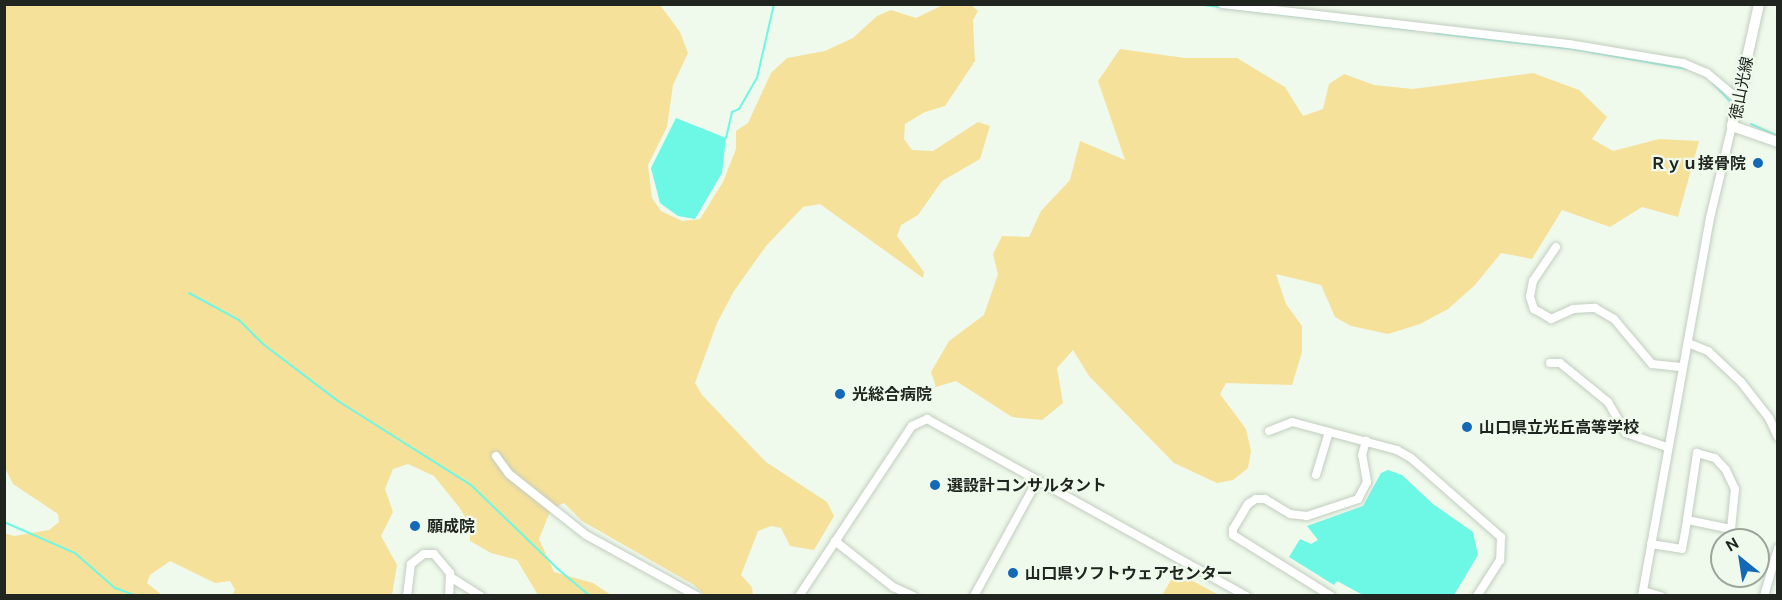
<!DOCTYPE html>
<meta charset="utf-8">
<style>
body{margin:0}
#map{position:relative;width:1782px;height:600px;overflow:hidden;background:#effaec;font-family:Ubuntu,"Noto Sans JP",sans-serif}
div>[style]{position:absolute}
.green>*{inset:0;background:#f6e19b}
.water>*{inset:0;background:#6df7e5}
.stream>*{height:2px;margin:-1px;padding:0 1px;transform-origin:1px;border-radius:1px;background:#6df7e5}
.roads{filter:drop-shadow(0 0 2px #c2cdbf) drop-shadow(0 0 2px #c2cdbf)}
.minor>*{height:8px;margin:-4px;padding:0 4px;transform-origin:4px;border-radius:4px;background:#fff}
.major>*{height:10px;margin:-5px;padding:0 5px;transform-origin:5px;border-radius:5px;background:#fff}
.dots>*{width:16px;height:16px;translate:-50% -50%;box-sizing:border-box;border:3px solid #effaec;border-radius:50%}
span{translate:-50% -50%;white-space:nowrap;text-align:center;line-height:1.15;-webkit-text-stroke:4.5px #effaec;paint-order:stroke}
.street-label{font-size:16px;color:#212520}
.poi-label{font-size:16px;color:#212520;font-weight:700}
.right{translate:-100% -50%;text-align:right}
.left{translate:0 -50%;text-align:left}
.frame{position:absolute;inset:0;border:6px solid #212520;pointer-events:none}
.north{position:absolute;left:1710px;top:528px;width:60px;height:60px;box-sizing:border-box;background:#effaec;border:2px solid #9da59a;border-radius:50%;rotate:330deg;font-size:16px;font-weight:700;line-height:24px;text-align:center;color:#212520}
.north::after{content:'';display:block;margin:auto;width:21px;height:27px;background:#1469b7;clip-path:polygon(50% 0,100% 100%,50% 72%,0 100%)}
</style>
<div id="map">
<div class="green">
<div style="clip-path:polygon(5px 5px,660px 5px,680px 32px,688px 53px,673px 85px,667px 127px,648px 165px,652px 198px,661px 211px,682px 221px,700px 219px,723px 182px,736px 149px,736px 131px,748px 123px,771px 73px,787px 58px,825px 51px,853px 38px,877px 16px,891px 10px,916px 18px,943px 5px,971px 5px,978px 11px,973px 20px,975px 61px,945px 106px,925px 112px,905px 124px,904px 139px,912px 150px,933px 151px,978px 122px,990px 126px,980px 159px,942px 181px,918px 215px,901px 225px,897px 236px,924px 272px,923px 278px,820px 204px,803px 207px,766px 246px,734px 291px,717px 323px,695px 383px,702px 395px,766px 462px,827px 502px,834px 516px,814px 550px,790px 546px,781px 528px,771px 526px,758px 531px,741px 575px,752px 587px,753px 595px,705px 595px,694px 585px,582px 521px,564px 503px,551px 509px,539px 539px,554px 572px,593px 583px,611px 595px,538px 595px,517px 560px,491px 553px,470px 541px,470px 525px,459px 507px,434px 476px,408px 464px,393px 469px,385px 489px,393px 512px,381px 536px,397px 565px,392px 595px,232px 595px,235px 590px,230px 581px,215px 583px,170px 561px,150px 575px,147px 583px,162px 595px,5px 595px,4px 533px,14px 536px,49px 530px,59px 522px,58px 514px,13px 484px,5px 468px)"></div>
<div style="clip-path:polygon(1120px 49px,1185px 58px,1237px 58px,1285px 87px,1303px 116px,1323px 109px,1329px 84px,1344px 74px,1374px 85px,1413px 89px,1533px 73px,1579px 90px,1607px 117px,1592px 139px,1613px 151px,1659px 139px,1699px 141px,1678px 217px,1642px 207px,1610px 227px,1562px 210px,1532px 259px,1501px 253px,1475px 285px,1448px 309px,1420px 324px,1388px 334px,1351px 326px,1335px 317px,1321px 285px,1276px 274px,1286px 304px,1302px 326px,1302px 352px,1292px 385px,1226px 383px,1220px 394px,1246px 429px,1251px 451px,1248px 468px,1233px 480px,1217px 483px,1174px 463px,1089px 376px,1073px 350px,1057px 368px,1063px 403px,1042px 420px,1012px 417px,956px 381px,936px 387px,931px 372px,949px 341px,984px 315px,998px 274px,993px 254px,1002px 236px,1029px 237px,1041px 211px,1070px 180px,1080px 141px,1125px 160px,1098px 81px)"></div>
<div style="clip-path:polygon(1176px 572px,1219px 595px,1162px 595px)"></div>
</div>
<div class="water">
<div style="clip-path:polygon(676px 118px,726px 138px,722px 173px,695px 219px,678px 216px,660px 203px,651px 168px)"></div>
<div style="clip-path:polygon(1388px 470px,1402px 475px,1433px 504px,1473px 532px,1478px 555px,1454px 595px,1363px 595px,1337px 581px,1334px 585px,1289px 557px,1300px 539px,1311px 544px,1318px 540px,1307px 526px,1363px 506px,1381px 473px)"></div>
</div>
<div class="stream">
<div style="left:1195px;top:4px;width:220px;rotate:6.8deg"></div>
<div style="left:1434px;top:33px;width:140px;rotate:6.6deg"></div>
<div style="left:1573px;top:49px;width:115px;rotate:10deg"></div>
<div style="left:1712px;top:82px;width:26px;rotate:47deg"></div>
<div style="left:1751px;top:124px;width:30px;rotate:24deg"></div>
<div style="left:726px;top:138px;width:27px;rotate:-77deg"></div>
<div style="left:732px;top:112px;width:8px;rotate:-23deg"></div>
<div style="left:739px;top:109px;width:36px;rotate:-60deg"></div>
<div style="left:757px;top:78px;width:76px;rotate:-77.1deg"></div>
<div style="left:189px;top:293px;width:57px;rotate:28.4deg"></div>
<div style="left:239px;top:320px;width:34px;rotate:45deg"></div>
<div style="left:263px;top:344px;width:94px;rotate:37.2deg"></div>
<div style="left:338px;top:401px;width:157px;rotate:32.3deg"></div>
<div style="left:471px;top:485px;width:122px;rotate:44deg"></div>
<div style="left:559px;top:570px;width:40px;rotate:40deg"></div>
<div style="left:4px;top:522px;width:77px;rotate:23.6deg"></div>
<div style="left:75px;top:553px;width:53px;rotate:41.2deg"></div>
<div style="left:115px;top:588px;width:23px;rotate:20deg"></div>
<div style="left:145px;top:596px;width:20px"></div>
</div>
<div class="roads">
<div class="minor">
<div style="left:1222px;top:4px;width:349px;rotate:6.6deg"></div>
<div style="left:1569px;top:44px;width:116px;rotate:9.5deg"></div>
<div style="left:1683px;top:63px;width:26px;rotate:23deg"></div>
<div style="left:1707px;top:73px;width:39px;rotate:40deg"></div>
<div style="left:1556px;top:247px;width:41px;rotate:124.1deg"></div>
<div style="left:1533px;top:281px;width:16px;rotate:101deg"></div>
<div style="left:1530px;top:297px;width:13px;rotate:72deg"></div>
<div style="left:1534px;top:309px;width:20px;rotate:30deg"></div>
<div style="left:1551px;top:319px;width:24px;rotate:-24deg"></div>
<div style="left:1573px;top:309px;width:22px;rotate:-3deg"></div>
<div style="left:1595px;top:308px;width:22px;rotate:30deg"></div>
<div style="left:1614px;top:319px;width:59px;rotate:49.8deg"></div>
<div style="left:1652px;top:364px;width:31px;rotate:6deg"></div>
<div style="left:1688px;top:343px;width:22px;rotate:22deg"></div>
<div style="left:1708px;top:351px;width:45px;rotate:43.2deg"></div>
<div style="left:1741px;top:382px;width:46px;rotate:52.1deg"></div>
<div style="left:1769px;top:418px;width:21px;rotate:65deg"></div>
<div style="left:1550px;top:363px;width:10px"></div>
<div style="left:1560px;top:363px;width:62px;rotate:39.1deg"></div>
<div style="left:1608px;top:402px;width:36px;rotate:60deg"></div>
<div style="left:1626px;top:433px;width:43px;rotate:18.9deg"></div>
<div style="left:1269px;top:431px;width:25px;rotate:-21deg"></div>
<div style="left:1292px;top:422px;width:109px;rotate:14.9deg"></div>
<div style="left:1397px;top:450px;width:16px;rotate:30deg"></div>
<div style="left:1411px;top:458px;width:120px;rotate:41.3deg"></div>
<div style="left:1501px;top:537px;width:23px;rotate:92deg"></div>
<div style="left:1500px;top:560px;width:43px;rotate:122.6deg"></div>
<div style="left:1697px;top:453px;width:19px;rotate:16deg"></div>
<div style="left:1715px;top:458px;width:16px;rotate:47deg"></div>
<div style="left:1726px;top:470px;width:21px;rotate:65deg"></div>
<div style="left:1735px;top:489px;width:40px;rotate:95.7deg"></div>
<div style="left:1731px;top:529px;width:45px;rotate:-168.4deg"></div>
<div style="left:1687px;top:520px;width:68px;rotate:-81.5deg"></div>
<div style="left:496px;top:456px;width:22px;rotate:54deg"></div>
<div style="left:509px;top:474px;width:98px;rotate:38.4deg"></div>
<div style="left:586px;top:535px;width:127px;rotate:28.8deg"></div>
<div style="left:1316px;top:475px;width:45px;rotate:-73.2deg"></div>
<div style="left:835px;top:541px;width:74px;rotate:38.4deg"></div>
<div style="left:893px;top:587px;width:22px;rotate:24deg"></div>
<div style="left:1651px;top:544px;width:31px;rotate:9deg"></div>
<div style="left:1682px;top:549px;width:29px;rotate:-80deg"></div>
<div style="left:452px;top:578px;width:34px;rotate:32deg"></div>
<div style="left:1643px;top:591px;width:19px;rotate:16deg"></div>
<div style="left:407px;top:596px;width:32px;rotate:-83deg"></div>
<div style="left:411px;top:564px;width:16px;rotate:-38deg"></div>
<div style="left:424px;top:554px;width:10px"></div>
<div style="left:434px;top:554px;width:25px;rotate:50deg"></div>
<div style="left:450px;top:573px;width:23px;rotate:92deg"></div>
<div style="left:799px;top:596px;width:204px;rotate:-56.4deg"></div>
<div style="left:912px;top:426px;width:17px;rotate:-25deg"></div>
<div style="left:927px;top:419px;width:365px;rotate:29deg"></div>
<div style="left:974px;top:596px;width:131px;rotate:-61.3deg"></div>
<div style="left:1331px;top:596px;width:115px;rotate:-148.1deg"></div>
<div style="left:1233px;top:535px;width:6px;rotate:-90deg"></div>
<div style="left:1233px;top:529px;width:29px;rotate:-59deg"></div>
<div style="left:1248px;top:504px;width:9px;rotate:-32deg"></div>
<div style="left:1256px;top:499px;width:9px"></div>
<div style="left:1265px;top:499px;width:29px;rotate:31deg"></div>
<div style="left:1290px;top:514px;width:17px;rotate:7deg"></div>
<div style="left:1307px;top:516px;width:54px;rotate:-18.4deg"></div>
<div style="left:1358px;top:499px;width:19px;rotate:-62deg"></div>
<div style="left:1367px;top:482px;width:27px;rotate:-100deg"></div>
<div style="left:1362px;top:455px;width:15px;rotate:-74deg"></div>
<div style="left:1642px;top:596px;width:384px;rotate:-79.8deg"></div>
<div style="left:1710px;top:218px;width:95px;rotate:-76.6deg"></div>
<div style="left:1764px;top:596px;width:50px;rotate:-73.7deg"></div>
</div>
<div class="major">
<div style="left:1759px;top:4px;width:125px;rotate:102.5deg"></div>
<div style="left:1732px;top:126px;width:49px;rotate:19.2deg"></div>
</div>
</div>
<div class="dots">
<div style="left:1758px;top:163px;background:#1469b7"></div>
<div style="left:840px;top:394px;background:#1469b7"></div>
<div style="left:1467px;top:427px;background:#1469b7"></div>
<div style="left:935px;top:485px;background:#1469b7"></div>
<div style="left:415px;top:526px;background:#1469b7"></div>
<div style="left:1013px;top:573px;background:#1469b7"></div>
</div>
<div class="street-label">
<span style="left:1741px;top:88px;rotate:-79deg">徳山光線</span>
</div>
<div class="poi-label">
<span class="right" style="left:1746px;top:163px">Ｒｙｕ接骨院</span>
<span class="left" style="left:852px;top:394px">光総合病院</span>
<span class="left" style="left:1479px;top:427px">山口県立光丘高等学校</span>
<span class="left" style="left:947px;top:485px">選設計コンサルタント</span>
<span class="left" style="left:427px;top:526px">願成院</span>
<span class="left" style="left:1025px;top:573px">山口県ソフトウェアセンター</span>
</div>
<div class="frame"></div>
<div class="north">N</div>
</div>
